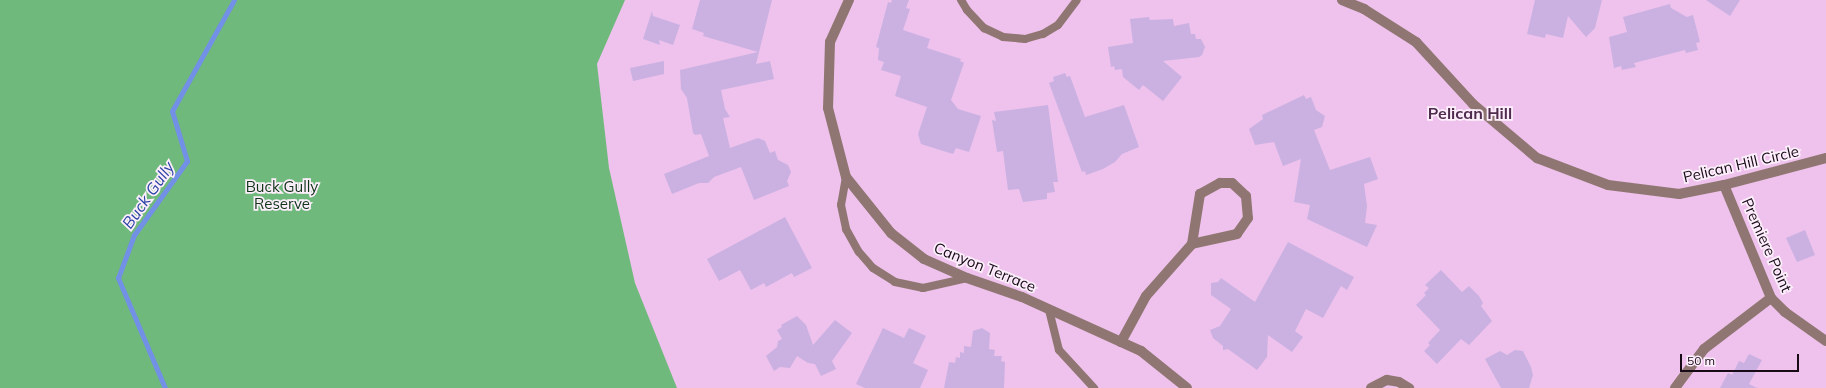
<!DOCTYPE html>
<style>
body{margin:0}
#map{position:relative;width:1826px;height:388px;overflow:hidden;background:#eec2ec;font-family:Mulish,sans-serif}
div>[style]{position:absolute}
.green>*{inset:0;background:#70b97c}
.stream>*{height:5px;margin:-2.5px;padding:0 2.5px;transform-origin:2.5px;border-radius:2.5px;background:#7290e6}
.building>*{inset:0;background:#cab1e2}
.lane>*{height:8px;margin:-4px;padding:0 4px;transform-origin:4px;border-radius:4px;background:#907672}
.street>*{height:10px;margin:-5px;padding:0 5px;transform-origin:5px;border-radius:5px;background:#907672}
span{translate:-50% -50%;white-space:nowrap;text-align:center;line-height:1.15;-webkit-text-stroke:3.5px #fceffb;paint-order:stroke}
.street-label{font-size:15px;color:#180917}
.park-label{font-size:15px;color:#103418}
.neighbourhood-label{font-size:16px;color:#4f2b4d;font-weight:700}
.water-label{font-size:16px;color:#2a42a5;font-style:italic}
.scale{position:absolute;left:1680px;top:354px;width:119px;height:18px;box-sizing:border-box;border:2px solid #180917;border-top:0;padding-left:5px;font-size:12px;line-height:14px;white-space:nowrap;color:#180917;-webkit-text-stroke:3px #fceffb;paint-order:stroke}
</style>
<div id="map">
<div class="green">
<div style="clip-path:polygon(0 0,625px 0,597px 64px,609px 168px,635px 283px,677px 388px,0 388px)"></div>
</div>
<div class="stream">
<div style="left:165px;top:388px;width:120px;rotate:-113.1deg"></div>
<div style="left:118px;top:278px;width:46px;rotate:-69.6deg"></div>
<div style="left:134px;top:235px;width:91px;rotate:-54.4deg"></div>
<div style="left:187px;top:161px;width:52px;rotate:-106.7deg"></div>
<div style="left:172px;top:111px;width:127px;rotate:-60.8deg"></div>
</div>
<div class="building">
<div style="clip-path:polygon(700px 0,772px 0,756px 64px,770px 61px,774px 79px,721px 90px,725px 109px,730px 117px,723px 118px,730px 148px,758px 138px,765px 141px,770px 153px,775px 151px,778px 160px,788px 165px,791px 172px,787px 181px,789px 186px,754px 200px,741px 167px,714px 177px,708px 183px,699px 183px,672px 194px,664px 174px,709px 156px,701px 134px,695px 135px,693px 133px,687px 98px,681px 89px,680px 70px,758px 52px,703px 36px,704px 33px,692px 29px)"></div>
<div style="clip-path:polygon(892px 0,909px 0,906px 8px,910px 9px,903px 30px,930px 39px,927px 48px,961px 59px,960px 61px,964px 63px,951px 100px,958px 109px,981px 116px,969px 152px,956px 148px,953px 154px,921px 144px,918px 134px,927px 107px,895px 96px,901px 76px,881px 70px,884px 62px,878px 60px,879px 48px,876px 47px,888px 2px,891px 3px)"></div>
<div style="clip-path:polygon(1535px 0,1602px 0,1595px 28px,1586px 37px,1568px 16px,1563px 38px,1546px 34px,1545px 38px,1527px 34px)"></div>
<div style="clip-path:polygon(1706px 0,1740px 0,1730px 16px)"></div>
<div style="clip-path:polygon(1670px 4px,1671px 8px,1687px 17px,1693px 15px,1700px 42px,1696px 43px,1698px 50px,1686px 53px,1685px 50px,1634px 63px,1636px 67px,1622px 70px,1621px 66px,1614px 68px,1609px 37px,1627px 32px,1623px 17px)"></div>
<div style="clip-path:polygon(652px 11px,653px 16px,680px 25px,673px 45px,659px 40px,660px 45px,643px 39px)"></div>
<div style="clip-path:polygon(1149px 17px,1150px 20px,1173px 19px,1174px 26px,1189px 23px,1191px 34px,1195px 34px,1196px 39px,1201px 39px,1205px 47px,1202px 55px,1199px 57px,1163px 61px,1182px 77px,1163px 101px,1143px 85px,1139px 90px,1123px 77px,1122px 69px,1115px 70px,1114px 66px,1111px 67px,1108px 47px,1133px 43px,1130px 19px)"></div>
<div style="clip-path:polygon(664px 61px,664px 74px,633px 81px,630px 68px)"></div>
<div style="clip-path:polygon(1065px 73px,1067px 77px,1070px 76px,1085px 117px,1124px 105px,1139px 147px,1122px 154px,1115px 162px,1103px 169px,1086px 175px,1085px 171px,1082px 172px,1049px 83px,1054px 81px,1053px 77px)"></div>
<div style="clip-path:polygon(1304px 95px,1306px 99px,1311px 97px,1316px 110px,1325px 116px,1322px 127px,1314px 130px,1330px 170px,1370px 157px,1378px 179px,1364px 184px,1367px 206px,1365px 223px,1377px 225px,1367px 247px,1307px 219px,1310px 205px,1294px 202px,1301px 159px,1283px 166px,1274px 142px,1255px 145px,1249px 129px,1263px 119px,1262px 115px)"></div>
<div style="clip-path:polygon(1048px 105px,1058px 182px,1053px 182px,1055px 192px,1047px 193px,1047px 199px,1023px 202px,1019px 189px,1008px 190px,1003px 151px,997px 152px,992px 120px,996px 121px,994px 112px)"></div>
<div style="clip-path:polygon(785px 217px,812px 268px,794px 277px,792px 273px,766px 287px,764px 283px,751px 290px,740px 270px,719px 281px,707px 259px)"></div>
<div style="clip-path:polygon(1805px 230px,1815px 255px,1797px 262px,1786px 238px)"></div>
<div style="clip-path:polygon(1288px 242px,1354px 277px,1347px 290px,1341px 286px,1323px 318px,1306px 309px,1295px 331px,1303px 337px,1292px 352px,1268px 335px,1267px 357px,1257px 370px,1228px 349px,1223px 350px,1223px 346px,1213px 338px,1210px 330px,1220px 326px,1231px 309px,1211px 295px,1211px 283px,1218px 282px,1221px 278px,1255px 302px)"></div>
<div style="clip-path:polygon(1441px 270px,1462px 292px,1469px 286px,1479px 296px,1483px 303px,1481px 306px,1492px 321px,1469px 345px,1461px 339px,1437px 364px,1424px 351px,1430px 345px,1428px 343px,1440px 330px,1416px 305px,1426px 295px,1424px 293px,1429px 288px,1425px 285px)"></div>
<div style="clip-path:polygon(797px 316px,806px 325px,813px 345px,835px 320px,852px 333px,832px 361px,836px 369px,821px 376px,815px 364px,808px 363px,797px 356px,790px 368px,780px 367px,774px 371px,766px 356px,777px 347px,778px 341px,782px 339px,777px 330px,782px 327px,781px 325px)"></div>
<div style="clip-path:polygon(883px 328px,904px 338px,909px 328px,926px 336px,913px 363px,928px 370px,920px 388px,865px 388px,856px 384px)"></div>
<div style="clip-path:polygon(982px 328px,990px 333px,989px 349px,995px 350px,994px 356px,1002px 356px,1001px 361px,1005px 362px,1004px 388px,944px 388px,949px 362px,955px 363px,956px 357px,960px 358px,960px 352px,964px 353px,964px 346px,971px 347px,973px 331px)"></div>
<div style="clip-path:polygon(1515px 350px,1523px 351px,1531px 367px,1533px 375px,1529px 388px,1501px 388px,1485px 359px,1500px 351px,1507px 355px)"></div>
<div style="clip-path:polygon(1749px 354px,1762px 360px,1749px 384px,1757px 388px,1720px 388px,1728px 373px,1732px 375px,1739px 361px,1744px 363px)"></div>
</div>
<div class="lane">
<div style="left:961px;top:0;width:12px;rotate:59deg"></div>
<div style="left:967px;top:10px;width:25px;rotate:47deg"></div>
<div style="left:984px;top:28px;width:21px;rotate:25deg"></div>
<div style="left:1003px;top:37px;width:22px;rotate:5deg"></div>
<div style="left:1025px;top:39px;width:19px;rotate:-16deg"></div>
<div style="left:1043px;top:34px;width:17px;rotate:-31deg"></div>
<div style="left:1058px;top:25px;width:31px;rotate:-53deg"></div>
<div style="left:846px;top:177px;width:28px;rotate:100deg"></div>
<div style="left:841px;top:205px;width:25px;rotate:78deg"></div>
<div style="left:846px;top:229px;width:26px;rotate:61deg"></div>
<div style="left:859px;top:252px;width:21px;rotate:49deg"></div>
<div style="left:873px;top:268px;width:26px;rotate:32deg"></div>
<div style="left:895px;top:282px;width:29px;rotate:12deg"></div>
<div style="left:923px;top:288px;width:45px;rotate:-12.8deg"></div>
<div style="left:1049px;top:310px;width:41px;rotate:76deg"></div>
<div style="left:1059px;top:350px;width:52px;rotate:47.4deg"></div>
</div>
<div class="street">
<div style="left:849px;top:0;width:46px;rotate:114.3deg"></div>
<div style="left:830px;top:42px;width:66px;rotate:91.7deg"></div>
<div style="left:828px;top:108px;width:71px;rotate:75.4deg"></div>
<div style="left:846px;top:177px;width:72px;rotate:51.2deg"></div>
<div style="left:891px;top:233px;width:42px;rotate:38.2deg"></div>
<div style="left:924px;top:259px;width:47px;rotate:23.8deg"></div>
<div style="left:967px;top:278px;width:58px;rotate:19.1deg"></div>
<div style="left:1022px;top:297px;width:131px;rotate:24.4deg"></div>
<div style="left:1141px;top:351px;width:59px;rotate:38.8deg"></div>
<div style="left:1342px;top:0;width:24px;rotate:22deg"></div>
<div style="left:1364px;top:9px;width:62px;rotate:32.4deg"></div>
<div style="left:1416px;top:42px;width:84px;rotate:47.4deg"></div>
<div style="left:1473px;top:104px;width:84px;rotate:40.2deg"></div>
<div style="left:1537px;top:158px;width:76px;rotate:20.8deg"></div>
<div style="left:1608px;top:185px;width:72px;rotate:7.2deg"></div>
<div style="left:1679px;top:194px;width:46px;rotate:-11.3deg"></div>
<div style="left:1724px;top:185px;width:106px;rotate:-14.8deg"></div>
<div style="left:1724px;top:185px;width:122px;rotate:67.4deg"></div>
<div style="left:1771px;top:298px;width:20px;rotate:45deg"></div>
<div style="left:1785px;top:312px;width:50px;rotate:35.3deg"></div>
<div style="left:1121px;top:342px;width:52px;rotate:-61.5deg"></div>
<div style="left:1146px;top:296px;width:69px;rotate:-48.5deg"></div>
<div style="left:1192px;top:244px;width:51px;rotate:-80.9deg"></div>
<div style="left:1200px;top:194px;width:23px;rotate:-29deg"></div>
<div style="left:1220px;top:183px;width:12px"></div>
<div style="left:1232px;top:183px;width:19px;rotate:43deg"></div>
<div style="left:1246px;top:196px;width:22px;rotate:85deg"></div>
<div style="left:1248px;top:218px;width:19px;rotate:125deg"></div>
<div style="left:1237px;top:234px;width:46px;rotate:167.5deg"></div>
<div style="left:1371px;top:388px;width:18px;rotate:-27deg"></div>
<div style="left:1387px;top:380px;width:12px;rotate:9deg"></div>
<div style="left:1399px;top:382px;width:12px;rotate:31deg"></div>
<div style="left:1675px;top:388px;width:49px;rotate:-53.4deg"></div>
<div style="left:1704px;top:349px;width:84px;rotate:-37.3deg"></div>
</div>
<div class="street-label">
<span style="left:1741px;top:164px;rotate:-13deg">Pelican Hill Circle</span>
<span style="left:1767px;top:245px;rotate:66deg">Premiere Point</span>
<span style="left:985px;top:267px;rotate:22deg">Canyon Terrace</span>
</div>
<div class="park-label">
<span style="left:282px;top:195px">Buck Gully<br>Reserve</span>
</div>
<div class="neighbourhood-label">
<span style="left:1470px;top:113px">Pelican Hill</span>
</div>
<div class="water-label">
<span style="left:148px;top:195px;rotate:-55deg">Buck Gully</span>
</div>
<div class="scale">50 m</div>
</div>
